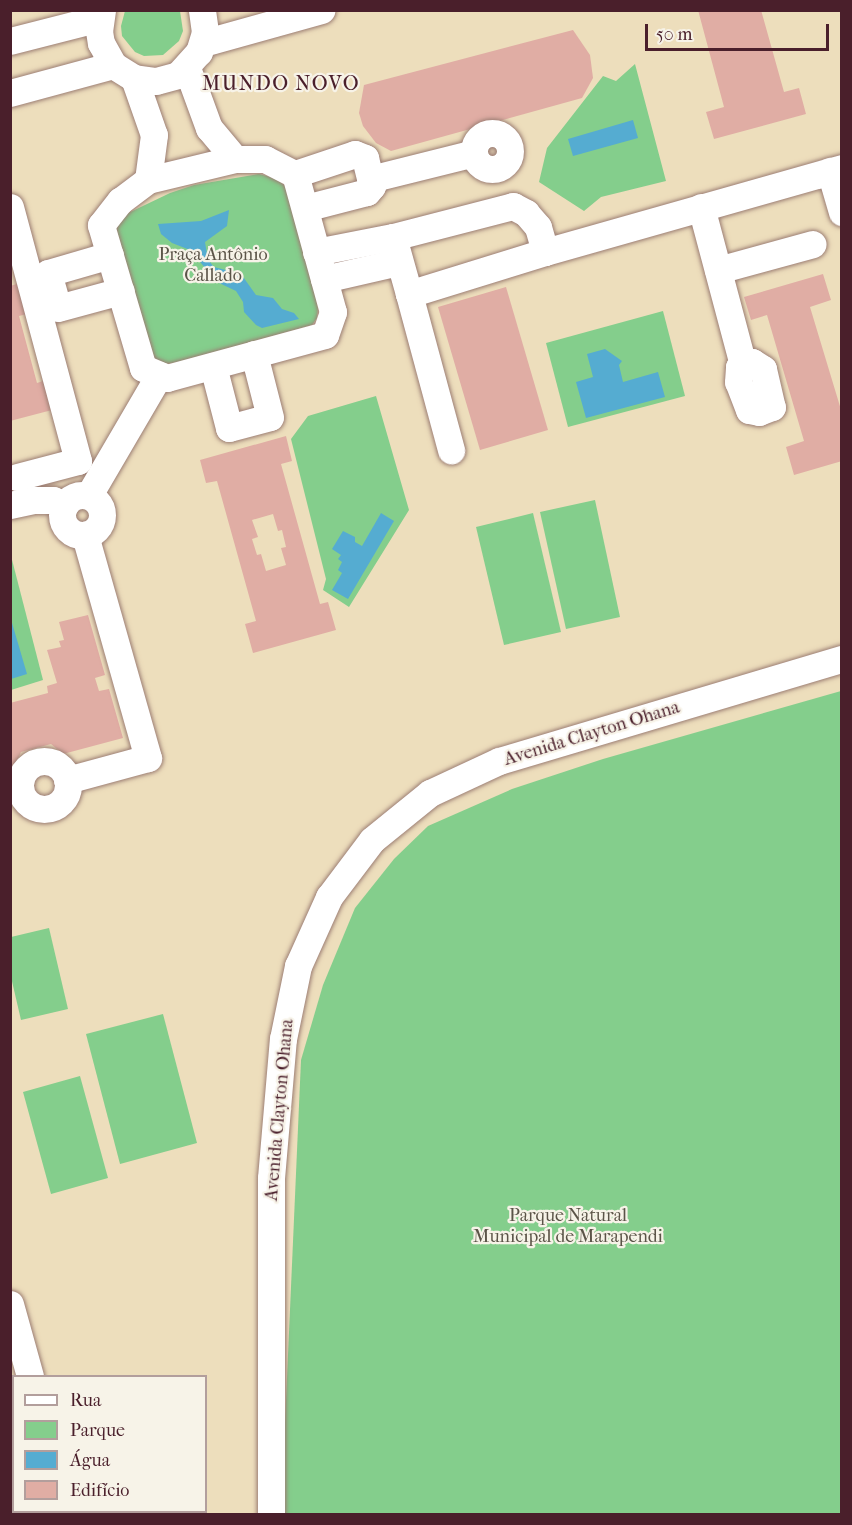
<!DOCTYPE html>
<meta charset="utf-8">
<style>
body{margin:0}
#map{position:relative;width:852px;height:1525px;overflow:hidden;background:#eddebc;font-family:"IM FELL French Canon",serif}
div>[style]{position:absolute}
.green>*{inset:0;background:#84ce8c}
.water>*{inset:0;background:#55acd1}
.building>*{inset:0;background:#e0ada4}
.roads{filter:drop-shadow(0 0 2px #9c7e74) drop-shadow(0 0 2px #9c7e74)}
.minor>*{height:27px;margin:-13.5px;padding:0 13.5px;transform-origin:13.5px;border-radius:13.5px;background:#fff}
.minor>.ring{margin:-13.5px;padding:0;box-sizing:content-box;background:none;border:27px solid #fff;border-radius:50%}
span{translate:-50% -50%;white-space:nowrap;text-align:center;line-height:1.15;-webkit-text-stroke:4.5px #f7f3e8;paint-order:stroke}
.park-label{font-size:18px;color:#5b5448}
.street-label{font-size:18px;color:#4a1f2b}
.neighbourhood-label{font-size:20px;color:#4a1f2b;letter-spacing:1.5px}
.frame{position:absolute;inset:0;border:12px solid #4a1f2b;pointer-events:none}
.legend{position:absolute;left:12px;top:1375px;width:195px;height:138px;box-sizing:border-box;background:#f7f3e8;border:2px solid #b29e9c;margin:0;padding:8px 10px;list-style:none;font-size:18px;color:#4a1f2b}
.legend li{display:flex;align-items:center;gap:12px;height:30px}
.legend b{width:30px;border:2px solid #b29e9c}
.scale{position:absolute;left:645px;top:24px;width:184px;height:27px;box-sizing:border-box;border:3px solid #4a1f2b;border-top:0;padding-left:8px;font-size:18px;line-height:21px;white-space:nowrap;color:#4a1f2b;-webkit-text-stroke:4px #f7f3e8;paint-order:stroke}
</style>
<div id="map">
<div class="green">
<div style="clip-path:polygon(125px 11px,180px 11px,183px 31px,179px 41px,163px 55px,144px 56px,135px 52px,122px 36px,121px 26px)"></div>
<div style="clip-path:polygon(635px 64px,666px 181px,601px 197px,584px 211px,539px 182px,547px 148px,603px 76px,616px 81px)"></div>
<div style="clip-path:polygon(259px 174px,275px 178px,285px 186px,311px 275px,318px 308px,317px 318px,312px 325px,179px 362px,165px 364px,156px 361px,150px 355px,116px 230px,117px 225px,122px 216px,170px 193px,194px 185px)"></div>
<div style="clip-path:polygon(663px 311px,685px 396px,568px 427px,546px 343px)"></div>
<div style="clip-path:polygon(376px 396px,409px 510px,349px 607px,323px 590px,326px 579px,291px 439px,308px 416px)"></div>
<div style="clip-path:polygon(595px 500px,620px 617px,566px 629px,540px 512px)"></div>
<div style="clip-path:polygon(533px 513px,561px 632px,504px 645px,476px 527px)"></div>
<div style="clip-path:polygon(10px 552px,43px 680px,11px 690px,10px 690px)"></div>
<div style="clip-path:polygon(841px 691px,841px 1514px,281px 1514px,301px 1060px,323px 985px,355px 908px,394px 859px,428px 826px,512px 789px,603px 759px)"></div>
<div style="clip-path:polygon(49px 928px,68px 1009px,21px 1020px,11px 977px,11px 937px)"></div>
<div style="clip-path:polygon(163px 1014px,197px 1143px,120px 1164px,86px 1034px)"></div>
<div style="clip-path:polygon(80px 1076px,108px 1178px,51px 1194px,23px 1092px)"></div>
</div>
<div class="water">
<div style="clip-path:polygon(633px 120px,638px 138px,573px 156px,568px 139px)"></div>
<div style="clip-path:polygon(229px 210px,227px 226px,205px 242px,208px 260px,214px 267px,241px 274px,256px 295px,273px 298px,282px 309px,294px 313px,299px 319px,262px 328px,256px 325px,244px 312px,243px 302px,236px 291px,217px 282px,190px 250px,172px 243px,161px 234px,158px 224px,201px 221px)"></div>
<div style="clip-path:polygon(605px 349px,622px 361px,619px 365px,623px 382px,658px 372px,665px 397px,586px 418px,576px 382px,593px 377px,587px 354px)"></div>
<div style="clip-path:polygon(381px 513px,394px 521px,348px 599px,332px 590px,342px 573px,338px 570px,342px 562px,338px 559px,341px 555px,332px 549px,343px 531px,355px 537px,355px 542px,362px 546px)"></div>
<div style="clip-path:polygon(10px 616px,27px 674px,11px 679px,10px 679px)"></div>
</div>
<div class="building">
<div style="clip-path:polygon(698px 10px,761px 10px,784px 92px,799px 88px,806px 114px,714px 139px,706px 112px,724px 107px)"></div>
<div style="clip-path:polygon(573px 30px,590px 55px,593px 78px,582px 98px,391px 151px,376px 143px,363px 126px,359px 113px,364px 85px)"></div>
<div style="clip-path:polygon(823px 274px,831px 300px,810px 307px,842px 413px,842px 461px,794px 475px,786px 447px,804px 441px,767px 315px,751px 320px,744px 297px)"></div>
<div style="clip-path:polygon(34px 279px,42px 310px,19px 316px,37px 383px,43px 381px,52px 410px,10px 421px,10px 286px)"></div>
<div style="clip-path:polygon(506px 287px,548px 430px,480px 450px,438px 307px)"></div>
<div style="clip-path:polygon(evenodd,286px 436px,292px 461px,281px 464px,320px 604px,328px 602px,336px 630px,253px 653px,245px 624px,256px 621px,217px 481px,206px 483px,200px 460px,286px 436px,273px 514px,278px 531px,282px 530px,286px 547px,281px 548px,286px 565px,266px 571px,261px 554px,257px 555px,252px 539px,258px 537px,252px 520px,273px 514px)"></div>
<div style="clip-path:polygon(88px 615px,105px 675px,95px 678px,99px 691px,109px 689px,123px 738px,63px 754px,51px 744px,21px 752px,14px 768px,10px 769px,10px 703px,48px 693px,47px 686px,57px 683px,47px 650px,61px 647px,59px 641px,64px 640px,59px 622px)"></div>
</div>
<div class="roads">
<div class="minor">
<div style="left:102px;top:10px;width:21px;rotate:98deg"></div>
<div style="left:99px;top:31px;width:12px;rotate:81deg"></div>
<div style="left:101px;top:43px;width:25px;rotate:61deg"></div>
<div style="left:113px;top:65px;width:25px;rotate:32deg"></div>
<div style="left:134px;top:78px;width:22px;rotate:8deg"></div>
<div style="left:156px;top:81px;width:23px;rotate:-15deg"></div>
<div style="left:178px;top:75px;width:31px;rotate:-48deg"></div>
<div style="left:199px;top:52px;width:21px;rotate:-73deg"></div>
<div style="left:205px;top:32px;width:22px;rotate:-98deg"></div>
<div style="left:10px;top:41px;width:93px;rotate:-14.3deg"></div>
<div style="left:203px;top:43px;width:123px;rotate:-15.6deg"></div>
<div style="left:187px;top:68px;width:64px;rotate:69.9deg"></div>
<div style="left:209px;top:128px;width:40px;rotate:50deg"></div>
<div style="left:134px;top:78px;width:60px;rotate:70.7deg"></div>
<div style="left:154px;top:135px;width:45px;rotate:97.6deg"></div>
<div style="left:10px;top:93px;width:107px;rotate:-15.2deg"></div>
<div class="ring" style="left:474px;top:133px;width:9px;height:9px"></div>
<div style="left:235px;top:159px;width:30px"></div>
<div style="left:265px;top:159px;width:34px;rotate:27deg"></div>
<div style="left:295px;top:174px;width:143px;rotate:74.6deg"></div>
<div style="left:333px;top:312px;width:24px;rotate:109deg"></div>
<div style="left:325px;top:335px;width:164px;rotate:164.8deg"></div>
<div style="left:167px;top:378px;width:26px;rotate:-157deg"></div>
<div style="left:143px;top:368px;width:149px;rotate:-106.4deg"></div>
<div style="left:101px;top:225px;width:31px;rotate:-52deg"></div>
<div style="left:120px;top:201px;width:35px;rotate:-37deg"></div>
<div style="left:148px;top:180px;width:89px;rotate:-13.6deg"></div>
<div style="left:830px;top:171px;width:43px;rotate:73.7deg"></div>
<div style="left:295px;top:174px;width:63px;rotate:-18.4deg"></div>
<div style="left:355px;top:154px;width:11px;rotate:22deg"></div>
<div style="left:365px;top:158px;width:29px;rotate:76deg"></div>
<div style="left:372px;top:186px;width:8px;rotate:130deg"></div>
<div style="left:367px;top:192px;width:64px;rotate:165.5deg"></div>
<div style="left:370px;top:179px;width:107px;rotate:-14deg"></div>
<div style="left:10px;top:207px;width:263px;rotate:75deg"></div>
<div style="left:78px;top:461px;width:63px;rotate:165.3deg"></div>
<div style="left:701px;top:207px;width:163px;rotate:75.1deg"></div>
<div style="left:393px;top:237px;width:59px;rotate:74.3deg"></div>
<div style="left:409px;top:294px;width:142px;rotate:-17.2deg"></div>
<div style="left:545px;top:252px;width:309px;rotate:-15.8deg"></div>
<div style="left:316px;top:252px;width:78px;rotate:-11deg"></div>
<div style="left:393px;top:237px;width:124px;rotate:-14.5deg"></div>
<div style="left:513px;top:206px;width:15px;rotate:28deg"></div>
<div style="left:526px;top:213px;width:18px;rotate:49deg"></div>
<div style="left:538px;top:227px;width:26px;rotate:74deg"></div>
<div style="left:110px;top:255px;width:65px;rotate:163.8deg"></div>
<div style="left:48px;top:273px;width:36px;rotate:74deg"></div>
<div style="left:58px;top:308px;width:65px;rotate:-15.1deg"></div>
<div style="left:718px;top:270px;width:98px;rotate:-15.3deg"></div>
<div style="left:324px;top:279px;width:77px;rotate:-12.8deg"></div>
<div style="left:409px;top:294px;width:162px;rotate:74.9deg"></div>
<div style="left:752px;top:362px;width:13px;rotate:32deg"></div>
<div style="left:763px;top:369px;width:39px;rotate:77deg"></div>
<div style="left:772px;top:407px;width:14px;rotate:159deg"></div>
<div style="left:759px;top:412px;width:10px;rotate:-169deg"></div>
<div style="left:749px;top:410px;width:30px;rotate:-111deg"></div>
<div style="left:738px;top:382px;width:15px;rotate:-86deg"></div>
<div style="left:739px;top:367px;width:14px;rotate:-21deg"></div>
<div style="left:213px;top:366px;width:64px;rotate:75.5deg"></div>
<div style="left:229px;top:428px;width:42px;rotate:-15deg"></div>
<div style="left:270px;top:417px;width:65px;rotate:-104.3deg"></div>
<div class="ring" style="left:62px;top:495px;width:13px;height:13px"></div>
<div style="left:89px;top:495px;width:139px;rotate:-59.7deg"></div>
<div style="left:10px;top:505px;width:24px;rotate:-12deg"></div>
<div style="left:33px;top:500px;width:20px"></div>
<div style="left:53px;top:500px;width:13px;rotate:23deg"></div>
<div class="ring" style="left:20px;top:761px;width:21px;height:21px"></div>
<div style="left:67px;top:780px;width:84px;rotate:-15.2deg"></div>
<div style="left:148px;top:758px;width:232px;rotate:-105.8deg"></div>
<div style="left:10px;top:1304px;width:75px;rotate:74.5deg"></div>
<div style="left:10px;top:1489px;width:14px;rotate:73deg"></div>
<div style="left:66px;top:1512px;width:2px;rotate:90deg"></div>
<div style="left:271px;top:1514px;width:336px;rotate:-90deg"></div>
<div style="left:271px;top:1178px;width:140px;rotate:-85.1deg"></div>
<div style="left:283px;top:1039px;width:75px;rotate:-78.4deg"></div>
<div style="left:298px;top:966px;width:76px;rotate:-65.8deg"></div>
<div style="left:329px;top:897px;width:71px;rotate:-53deg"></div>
<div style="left:372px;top:840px;width:75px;rotate:-39deg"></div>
<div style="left:430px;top:793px;width:76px;rotate:-24.9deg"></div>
<div style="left:499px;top:761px;width:358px;rotate:-16.6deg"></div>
</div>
</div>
<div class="park-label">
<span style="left:213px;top:266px">Praça Antônio<br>Callado</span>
<span style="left:568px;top:1227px">Parque Natural<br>Municipal de Marapendi</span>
</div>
<div class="street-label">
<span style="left:592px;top:734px;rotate:-17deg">Avenida Clayton Ohana</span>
<span style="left:280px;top:1110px;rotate:-85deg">Avenida Clayton Ohana</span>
</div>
<div class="neighbourhood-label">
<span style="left:281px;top:83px">MUNDO NOVO</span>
</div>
<div class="frame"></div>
<ul class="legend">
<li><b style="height:8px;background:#fff"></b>Rua</li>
<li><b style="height:16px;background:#84ce8c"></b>Parque</li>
<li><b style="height:16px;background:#55acd1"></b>Água</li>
<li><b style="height:16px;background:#e0ada4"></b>Edifício</li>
</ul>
<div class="scale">50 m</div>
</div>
